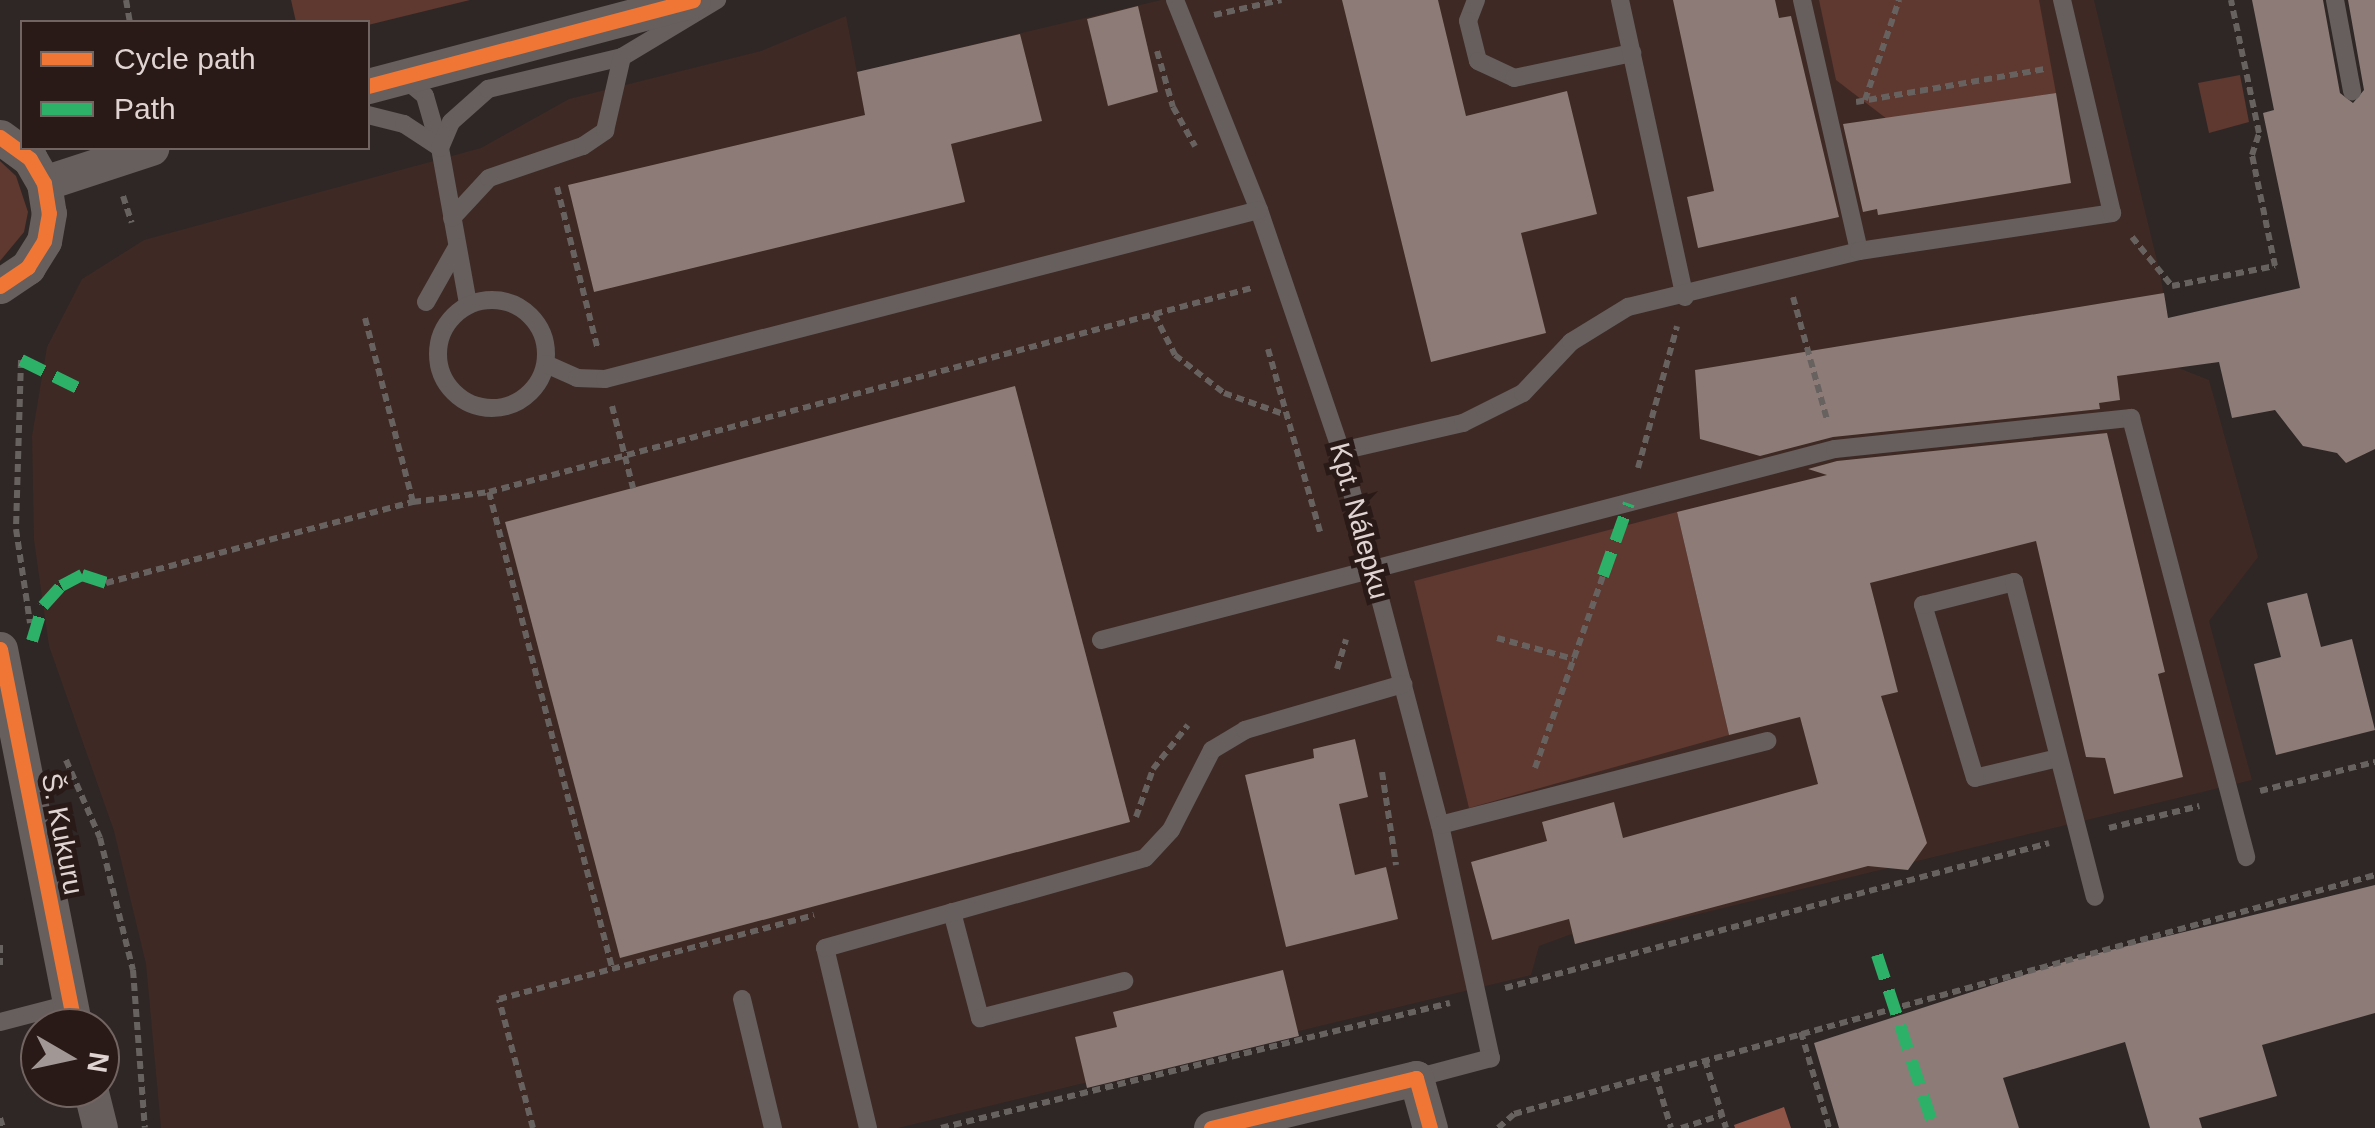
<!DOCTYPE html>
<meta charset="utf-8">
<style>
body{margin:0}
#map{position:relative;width:2375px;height:1128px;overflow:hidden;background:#2f2725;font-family:Arial,sans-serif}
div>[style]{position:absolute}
.built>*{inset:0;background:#3e2924}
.green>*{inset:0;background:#5f3830}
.water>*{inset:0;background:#915548}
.building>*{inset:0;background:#8c7b76}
.path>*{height:6px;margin-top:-3px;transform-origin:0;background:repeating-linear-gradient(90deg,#67615f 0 8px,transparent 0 13px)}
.service>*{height:18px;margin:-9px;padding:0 9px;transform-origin:9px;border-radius:9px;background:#665f5d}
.service>.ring{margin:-9px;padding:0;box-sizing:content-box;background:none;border:18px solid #665f5d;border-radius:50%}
.minor>*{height:35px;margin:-17.5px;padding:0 17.5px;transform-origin:17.5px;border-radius:17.5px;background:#665f5d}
.quiet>*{height:12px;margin-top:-6px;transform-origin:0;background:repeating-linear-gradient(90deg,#2db169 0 25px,transparent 0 37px)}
.cycleway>*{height:15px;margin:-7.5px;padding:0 7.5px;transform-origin:7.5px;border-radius:7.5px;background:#f07635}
span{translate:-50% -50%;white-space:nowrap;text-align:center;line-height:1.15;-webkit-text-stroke:10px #2a1a17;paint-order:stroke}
.street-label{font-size:28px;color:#dfd4d1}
.legend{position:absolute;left:20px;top:20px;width:350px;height:130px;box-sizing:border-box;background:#2a1a17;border:2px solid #726461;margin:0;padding:12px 18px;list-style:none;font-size:30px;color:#dfd4d1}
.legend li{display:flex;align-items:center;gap:20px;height:50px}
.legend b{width:50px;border:2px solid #726461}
.north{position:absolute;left:20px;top:1008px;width:100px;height:100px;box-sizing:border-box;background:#2a1a17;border:2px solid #726461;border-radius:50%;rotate:99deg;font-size:28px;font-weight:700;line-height:40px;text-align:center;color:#dfd4d1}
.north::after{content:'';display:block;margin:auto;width:35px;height:45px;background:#a19795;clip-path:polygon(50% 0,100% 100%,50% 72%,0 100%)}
</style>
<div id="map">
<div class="built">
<div style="clip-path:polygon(1161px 0,2094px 0,2160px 273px,2176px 367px,2209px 380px,2258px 557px,2209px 621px,2252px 780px,1575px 944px,1572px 934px,1539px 946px,1531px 975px,898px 1128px,161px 1128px,146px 964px,114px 831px,49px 646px,34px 540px,32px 436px,47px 347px,82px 279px,144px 240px,481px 148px,569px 99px,761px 51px,846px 16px,857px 72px)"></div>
</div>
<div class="green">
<div style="clip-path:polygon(291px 0,470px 0,368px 25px,296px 22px)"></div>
<div style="clip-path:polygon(1819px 0,2039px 0,2056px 93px,1887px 119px,1836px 80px)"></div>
<div style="clip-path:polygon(2240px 75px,2249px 122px,2209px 133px,2198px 83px)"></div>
<div style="clip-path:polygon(0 161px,16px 176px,28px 212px,24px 232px,0 261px)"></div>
<div style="clip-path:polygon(1677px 512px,1729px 735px,1469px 808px,1414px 581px)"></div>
</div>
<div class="water">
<div style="clip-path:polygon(1784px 1107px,1791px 1128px,1735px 1128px,1734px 1125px)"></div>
</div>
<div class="building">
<div style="clip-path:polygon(1342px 0,1438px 0,1466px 116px,1567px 91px,1597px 214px,1521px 233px,1546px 333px,1431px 362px)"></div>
<div style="clip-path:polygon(1673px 0,1775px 0,1779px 18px,1791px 16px,1839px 217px,1698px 248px,1687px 197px,1714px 191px)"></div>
<div style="clip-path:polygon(2252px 0,2323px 0,2340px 93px,2353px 103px,2364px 90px,2348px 0,2375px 0,2375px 449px,2346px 463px,2337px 453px,2303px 446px,2275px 410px,2232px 418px,2219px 362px,2117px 376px,2120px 400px,2099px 403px,2100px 409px,1833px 437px,1760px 456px,1700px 439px,1695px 370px,2164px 293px,2168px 318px,2300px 288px,2263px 113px,2274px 110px)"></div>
<div style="clip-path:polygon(1138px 6px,1158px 92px,1108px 106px,1087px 19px)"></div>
<div style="clip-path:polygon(1020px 34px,1042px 121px,951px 144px,965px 202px,594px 292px,568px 185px,865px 115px,857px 72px)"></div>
<div style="clip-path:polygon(2056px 93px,2071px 183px,1878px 215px,1877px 209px,1863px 212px,1843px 124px)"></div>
<div style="clip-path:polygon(1015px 386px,1130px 822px,620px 958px,505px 522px)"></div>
<div style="clip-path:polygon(2107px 433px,2165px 672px,2158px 674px,2183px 777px,2114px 794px,2105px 758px,2086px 757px,2036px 541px,1870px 583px,1898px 692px,1881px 696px,1927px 843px,1908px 870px,1868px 866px,1575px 944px,1569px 919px,1492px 940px,1471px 862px,1547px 841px,1542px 822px,1614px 802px,1623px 838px,1818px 784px,1800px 717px,1729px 735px,1677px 512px,1827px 475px,1808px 469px,1837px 461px)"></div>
<div style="clip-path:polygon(2307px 593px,2321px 647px,2352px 639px,2375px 730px,2276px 755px,2254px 664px,2281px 657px,2267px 603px)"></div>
<div style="clip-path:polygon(1355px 739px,1368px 797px,1339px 804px,1355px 875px,1386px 867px,1398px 919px,1286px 947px,1245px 775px,1314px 758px,1313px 749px)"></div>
<div style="clip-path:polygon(2375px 885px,2375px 1013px,2262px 1045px,2277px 1096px,2199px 1118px,2202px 1128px,2150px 1128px,2125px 1042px,2003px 1078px,2019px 1128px,1839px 1128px,1814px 1043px,2070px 960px)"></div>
<div style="clip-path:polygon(1283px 970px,1299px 1036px,1087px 1088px,1075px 1037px,1117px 1027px,1113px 1012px)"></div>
</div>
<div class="path">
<div style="left:126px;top:0;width:22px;rotate:80deg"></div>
<div style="left:1214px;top:15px;width:69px;rotate:-12.6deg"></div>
<div style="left:1157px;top:51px;width:58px;rotate:74.1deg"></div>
<div style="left:1173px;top:107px;width:45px;rotate:60.6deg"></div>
<div style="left:1865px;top:100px;width:106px;rotate:-71.2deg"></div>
<div style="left:1856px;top:102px;width:193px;rotate:-9.9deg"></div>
<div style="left:557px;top:187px;width:168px;rotate:75.9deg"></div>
<div style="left:123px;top:196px;width:28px;rotate:72deg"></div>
<div style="left:2132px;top:237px;width:63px;rotate:50.8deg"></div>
<div style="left:2172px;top:286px;width:105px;rotate:-11deg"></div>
<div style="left:2275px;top:266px;width:113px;rotate:-101.7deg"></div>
<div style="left:2252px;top:155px;width:23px;rotate:-72deg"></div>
<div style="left:2259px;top:133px;width:136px;rotate:-101.9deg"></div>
<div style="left:1793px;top:297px;width:128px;rotate:74.5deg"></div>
<div style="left:1154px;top:314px;width:46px;rotate:62.9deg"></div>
<div style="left:1175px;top:355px;width:62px;rotate:37.8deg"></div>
<div style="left:1224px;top:393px;width:66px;rotate:19.5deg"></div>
<div style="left:365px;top:318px;width:190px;rotate:75.4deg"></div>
<div style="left:1268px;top:349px;width:190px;rotate:74.1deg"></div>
<div style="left:21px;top:360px;width:169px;rotate:91.7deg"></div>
<div style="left:16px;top:529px;width:95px;rotate:81.5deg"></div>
<div style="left:612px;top:406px;width:85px;rotate:75.6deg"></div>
<div style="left:1638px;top:468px;width:147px;rotate:-74.6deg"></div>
<div style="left:489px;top:492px;width:493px;rotate:75.5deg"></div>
<div style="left:106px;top:583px;width:318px;rotate:-14.8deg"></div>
<div style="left:413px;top:502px;width:77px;rotate:-7.5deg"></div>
<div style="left:489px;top:492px;width:790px;rotate:-14.97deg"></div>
<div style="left:1497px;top:638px;width:80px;rotate:15.3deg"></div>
<div style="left:1337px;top:669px;width:31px;rotate:-73deg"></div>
<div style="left:66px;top:760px;width:85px;rotate:66.4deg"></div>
<div style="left:100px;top:838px;width:136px;rotate:76deg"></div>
<div style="left:133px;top:970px;width:158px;rotate:85.7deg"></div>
<div style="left:1535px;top:768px;width:204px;rotate:-70.5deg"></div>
<div style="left:1382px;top:772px;width:94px;rotate:81.4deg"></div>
<div style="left:2260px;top:791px;width:119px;rotate:-14.2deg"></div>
<div style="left:1136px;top:817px;width:51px;rotate:-70.5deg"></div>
<div style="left:1153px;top:769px;width:56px;rotate:-51.5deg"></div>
<div style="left:2109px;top:828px;width:93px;rotate:-13.7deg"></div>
<div style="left:0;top:945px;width:20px;rotate:90deg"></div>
<div style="left:1505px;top:988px;width:563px;rotate:-14.92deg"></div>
<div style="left:1801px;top:1032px;width:100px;rotate:73.7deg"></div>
<div style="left:1705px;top:1060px;width:71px;rotate:72.8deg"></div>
<div style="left:1655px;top:1074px;width:56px;rotate:73.5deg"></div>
<div style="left:0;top:1118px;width:10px;rotate:73deg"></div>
<div style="left:533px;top:1128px;width:133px;rotate:-104.8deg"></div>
<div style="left:499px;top:999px;width:326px;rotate:-14.9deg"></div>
<div style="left:941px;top:1128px;width:524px;rotate:-13.8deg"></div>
<div style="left:1498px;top:1128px;width:21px;rotate:-41deg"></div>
<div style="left:1514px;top:1114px;width:894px;rotate:-15.51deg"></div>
<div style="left:1681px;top:1128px;width:43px;rotate:-17.6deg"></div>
</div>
<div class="service">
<div style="left:1175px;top:0;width:226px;rotate:68.2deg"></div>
<div style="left:1259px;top:210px;width:255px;rotate:71.2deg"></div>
<div style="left:1341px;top:451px;width:387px;rotate:75.2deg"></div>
<div style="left:1440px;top:825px;width:239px;rotate:77.7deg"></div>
<div style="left:1491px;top:1058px;width:78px;rotate:165.1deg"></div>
<div style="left:1476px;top:0;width:22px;rotate:111deg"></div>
<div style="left:1468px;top:21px;width:41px;rotate:76deg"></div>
<div style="left:1478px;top:61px;width:40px;rotate:25deg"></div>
<div style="left:1514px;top:78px;width:121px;rotate:-12deg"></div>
<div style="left:1620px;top:0;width:304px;rotate:77.7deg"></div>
<div style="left:1802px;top:0;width:257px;rotate:77.2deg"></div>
<div style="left:2335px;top:0;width:93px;rotate:79.4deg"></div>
<div style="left:405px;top:79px;width:26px;rotate:40deg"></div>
<div style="left:425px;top:96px;width:54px;rotate:73.9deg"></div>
<div style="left:440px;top:148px;width:158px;rotate:79.8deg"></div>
<div style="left:368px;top:115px;width:37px;rotate:14deg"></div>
<div style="left:404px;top:124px;width:42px;rotate:33.3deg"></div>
<div style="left:440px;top:148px;width:28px;rotate:-67deg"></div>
<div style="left:451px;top:122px;width:50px;rotate:-41.7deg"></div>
<div style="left:488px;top:89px;width:138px;rotate:-13.4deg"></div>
<div style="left:622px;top:57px;width:111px;rotate:-31deg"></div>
<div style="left:452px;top:218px;width:54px;rotate:-47.2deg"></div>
<div style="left:489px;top:178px;width:99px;rotate:-18.8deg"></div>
<div style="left:583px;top:146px;width:27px;rotate:-34deg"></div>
<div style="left:605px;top:131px;width:76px;rotate:-77.1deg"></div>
<div class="ring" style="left:438px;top:300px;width:90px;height:90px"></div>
<div style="left:426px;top:302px;width:63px;rotate:-60.6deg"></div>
<div style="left:546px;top:364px;width:34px;rotate:24deg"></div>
<div style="left:577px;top:378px;width:28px;rotate:2deg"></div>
<div style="left:605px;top:379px;width:675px;rotate:-14.49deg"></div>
<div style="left:1341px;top:451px;width:125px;rotate:-12.9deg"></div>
<div style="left:1463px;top:423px;width:67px;rotate:-26.6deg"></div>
<div style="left:1523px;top:393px;width:70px;rotate:-46.7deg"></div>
<div style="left:1571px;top:342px;width:67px;rotate:-31.6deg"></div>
<div style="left:1628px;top:307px;width:238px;rotate:-13.6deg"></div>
<div style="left:1859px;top:251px;width:256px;rotate:-8.5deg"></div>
<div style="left:2112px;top:213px;width:219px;rotate:-103.2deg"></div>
<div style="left:1101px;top:640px;width:758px;rotate:-14.59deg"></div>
<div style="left:1835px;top:449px;width:298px;rotate:-6deg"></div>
<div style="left:2131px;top:418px;width:454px;rotate:75.3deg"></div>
<div style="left:2058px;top:758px;width:85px;rotate:166.5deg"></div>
<div style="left:1975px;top:778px;width:181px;rotate:-106.7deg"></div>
<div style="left:1923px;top:605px;width:94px;rotate:-14.2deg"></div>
<div style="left:2014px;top:582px;width:325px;rotate:75.6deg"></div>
<div style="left:1440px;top:825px;width:338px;rotate:-14.4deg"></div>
<div style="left:952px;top:912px;width:110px;rotate:75.2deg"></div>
<div style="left:980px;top:1018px;width:149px;rotate:-14.4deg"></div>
<div style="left:742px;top:999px;width:133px;rotate:76.5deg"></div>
<div style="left:0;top:1022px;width:71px;rotate:-14.6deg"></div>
<div style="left:868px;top:1128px;width:185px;rotate:-103.4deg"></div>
<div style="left:825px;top:948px;width:332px;rotate:-15.7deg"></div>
<div style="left:1145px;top:858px;width:38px;rotate:-47deg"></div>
<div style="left:1171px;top:830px;width:90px;rotate:-62.9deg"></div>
<div style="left:1212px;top:750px;width:39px;rotate:-31deg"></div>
<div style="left:1245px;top:730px;width:165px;rotate:-16.2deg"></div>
</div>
<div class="minor">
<div style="left:368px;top:86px;width:336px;rotate:-14.8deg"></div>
<div style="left:0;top:137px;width:37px;rotate:36deg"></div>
<div style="left:30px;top:159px;width:28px;rotate:60deg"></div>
<div style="left:44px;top:183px;width:30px;rotate:81deg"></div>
<div style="left:49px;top:213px;width:28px;rotate:100deg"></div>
<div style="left:44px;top:241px;width:31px;rotate:122deg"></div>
<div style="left:28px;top:267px;width:34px;rotate:146deg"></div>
<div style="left:44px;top:183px;width:113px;rotate:-18.1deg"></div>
<div style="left:0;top:649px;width:386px;rotate:78.8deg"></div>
<div style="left:90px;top:1088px;width:41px;rotate:76deg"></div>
<div style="left:1211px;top:1128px;width:211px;rotate:-13.7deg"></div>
<div style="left:1416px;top:1078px;width:52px;rotate:74.4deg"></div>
</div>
<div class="quiet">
<div style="left:21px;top:360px;width:64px;rotate:26.2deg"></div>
<div style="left:1603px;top:576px;width:77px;rotate:-70.4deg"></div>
<div style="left:32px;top:641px;width:37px;rotate:-73deg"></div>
<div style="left:43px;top:606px;width:27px;rotate:-48deg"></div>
<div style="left:61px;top:586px;width:24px;rotate:-28deg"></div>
<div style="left:82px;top:575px;width:25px;rotate:18deg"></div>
<div style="left:1877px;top:955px;width:182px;rotate:71.8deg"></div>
</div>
<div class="cycleway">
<div style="left:368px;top:86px;width:336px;rotate:-14.8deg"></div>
<div style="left:0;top:137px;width:37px;rotate:36deg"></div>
<div style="left:30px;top:159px;width:28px;rotate:60deg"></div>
<div style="left:44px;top:183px;width:30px;rotate:81deg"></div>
<div style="left:49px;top:213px;width:28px;rotate:100deg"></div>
<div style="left:44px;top:241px;width:31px;rotate:122deg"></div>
<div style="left:28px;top:267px;width:34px;rotate:146deg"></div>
<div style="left:0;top:649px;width:386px;rotate:78.8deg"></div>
<div style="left:1211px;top:1128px;width:211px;rotate:-13.7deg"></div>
<div style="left:1416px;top:1078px;width:52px;rotate:74.4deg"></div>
</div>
<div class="street-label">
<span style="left:1359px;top:521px;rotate:75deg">Kpt. Nálepku</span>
<span style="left:62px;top:834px;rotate:79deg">Š. Kukuru</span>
</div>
<ul class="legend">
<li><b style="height:12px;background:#f07635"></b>Cycle path</li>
<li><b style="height:12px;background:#2db169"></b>Path</li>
</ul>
<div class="north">N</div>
</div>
